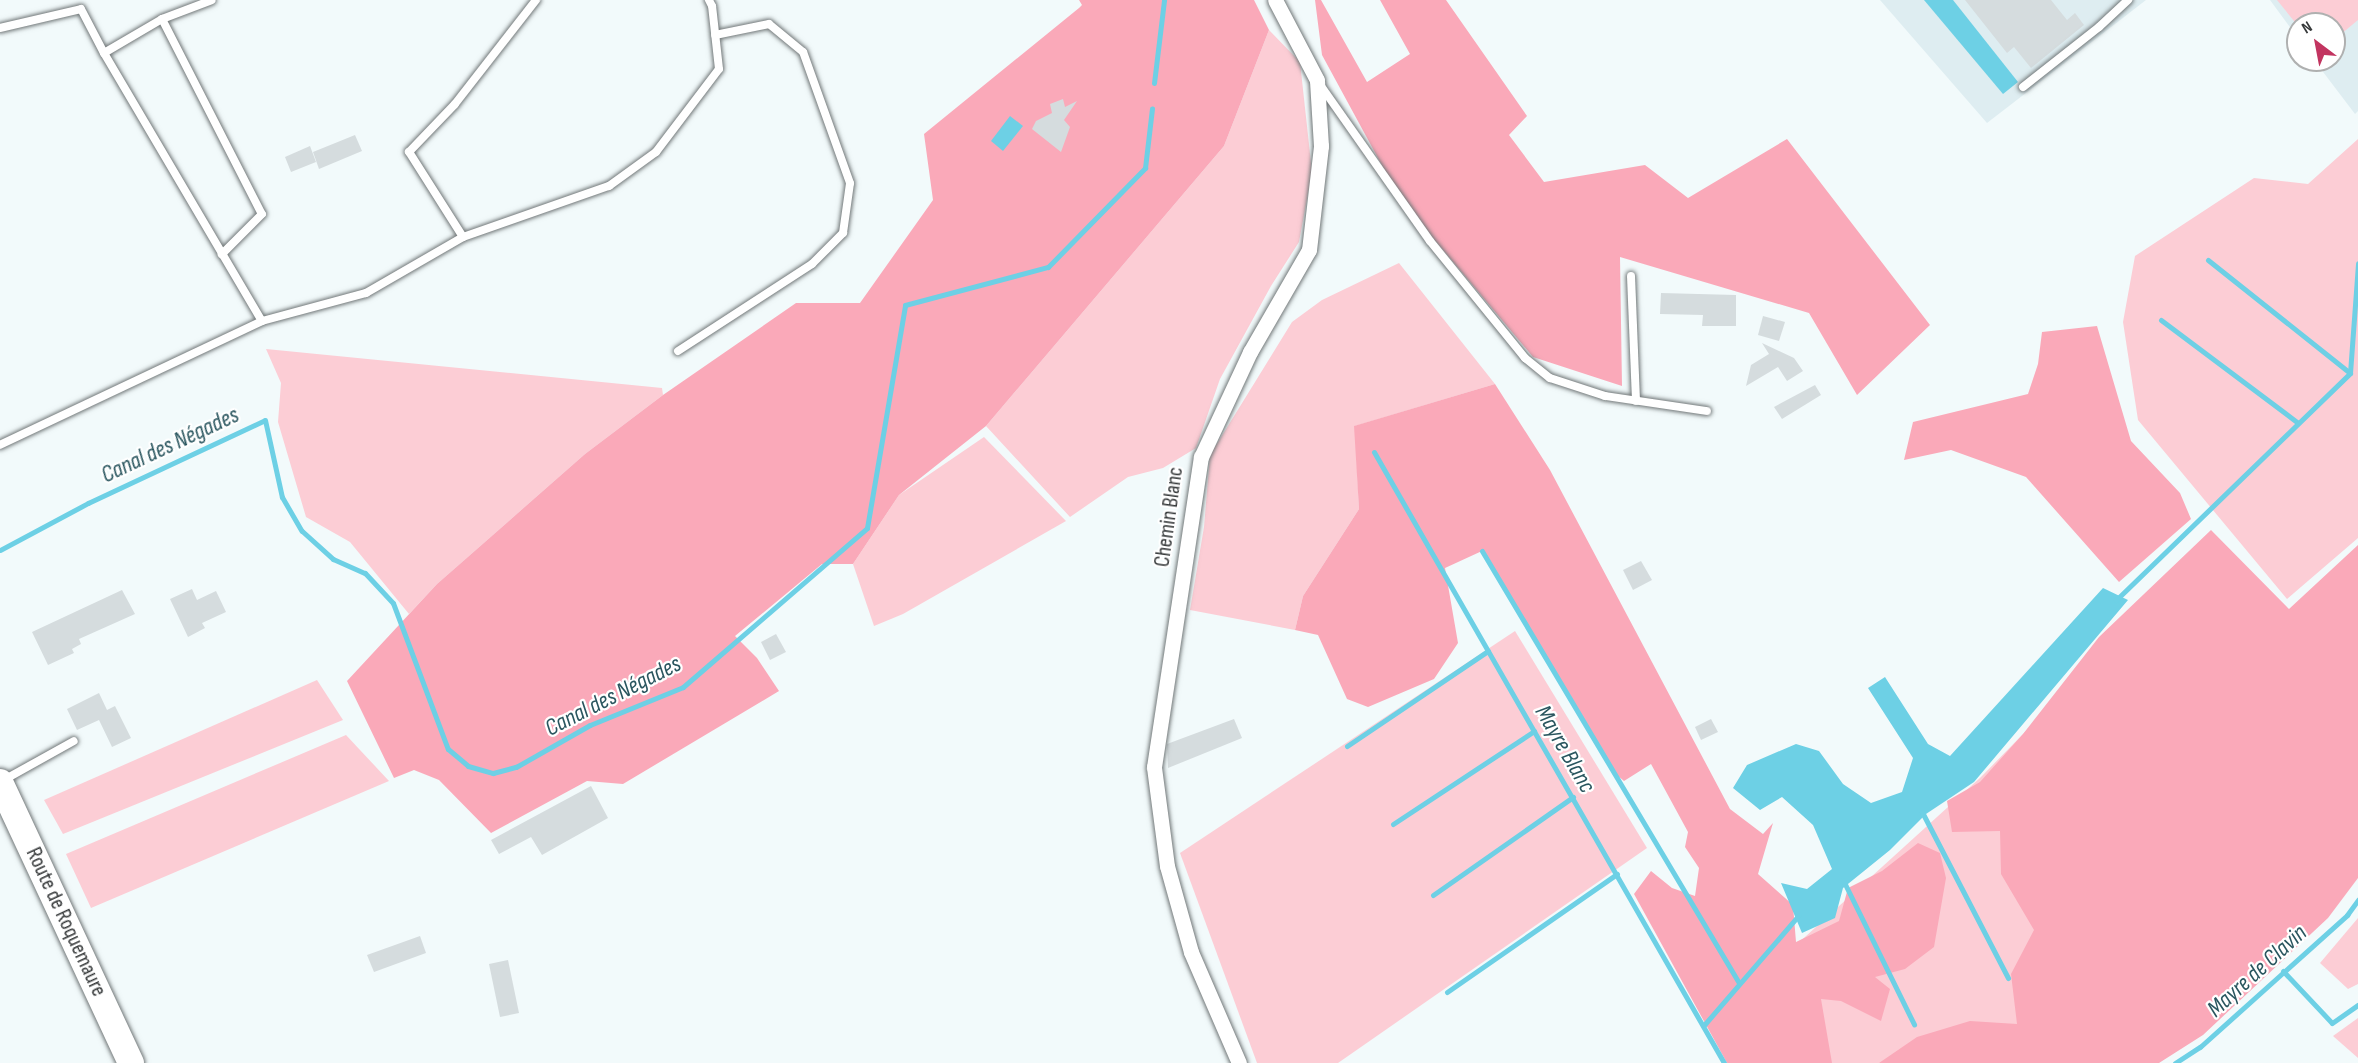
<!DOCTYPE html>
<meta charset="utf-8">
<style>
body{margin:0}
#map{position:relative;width:2358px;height:1063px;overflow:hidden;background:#f2fafb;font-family:"Sofia Sans Condensed",sans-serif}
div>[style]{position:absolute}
.built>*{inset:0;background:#deedf1}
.green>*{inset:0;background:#fccdd5}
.forest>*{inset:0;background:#faa9b9}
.water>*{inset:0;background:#6dd0e5}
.stream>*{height:5px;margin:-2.5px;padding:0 2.5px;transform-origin:2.5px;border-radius:2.5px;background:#6dd0e5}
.building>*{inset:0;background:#d5dcde}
.roads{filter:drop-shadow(0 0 2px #727879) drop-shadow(0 0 2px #727879)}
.service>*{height:8px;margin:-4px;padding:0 4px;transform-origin:4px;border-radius:4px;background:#fff}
.minor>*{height:15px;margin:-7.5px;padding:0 7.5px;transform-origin:7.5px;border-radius:7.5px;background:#fff}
.primary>*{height:26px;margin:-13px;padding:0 13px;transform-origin:13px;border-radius:13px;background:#fff}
span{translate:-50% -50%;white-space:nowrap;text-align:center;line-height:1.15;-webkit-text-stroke:4.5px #fff;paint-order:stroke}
.street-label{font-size:22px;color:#36393a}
.water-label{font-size:24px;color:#2a565f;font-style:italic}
.north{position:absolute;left:2286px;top:12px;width:60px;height:60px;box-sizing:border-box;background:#fff;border:2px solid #afb0b0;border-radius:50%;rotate:328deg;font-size:16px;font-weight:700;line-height:24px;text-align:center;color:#36393a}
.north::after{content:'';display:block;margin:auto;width:21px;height:27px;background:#c23460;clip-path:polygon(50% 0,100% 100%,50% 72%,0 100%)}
</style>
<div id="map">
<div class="built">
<div style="clip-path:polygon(1880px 0,2146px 0,1987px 123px)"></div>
<div style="clip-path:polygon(2270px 0,2358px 0,2358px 111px,2355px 114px,2314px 60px,2334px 60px,2334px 24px,2298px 24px,2298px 38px)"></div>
</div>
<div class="green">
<div style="clip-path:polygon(2277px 0,2358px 0,2358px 20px,2334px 40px,2334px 24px,2298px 24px,2298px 26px)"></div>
<div style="clip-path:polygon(1269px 30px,1300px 62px,1312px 172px,1299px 242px,1271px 286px,1220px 379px,1196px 448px,1163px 468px,1128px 477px,1070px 517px,986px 426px,1224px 146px)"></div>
<div style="clip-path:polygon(2358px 139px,2358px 538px,2287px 599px,2138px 420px,2123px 322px,2135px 256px,2254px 178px,2308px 184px)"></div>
<div style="clip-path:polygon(1399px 263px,1495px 384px,1355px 426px,1359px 509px,1303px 596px,1295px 630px,1190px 610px,1204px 527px,1210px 455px,1292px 322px,1322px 300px)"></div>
<div style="clip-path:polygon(266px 349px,662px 388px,663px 395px,585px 454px,437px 584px,409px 614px,350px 542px,306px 517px,278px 422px,281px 383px)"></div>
<div style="clip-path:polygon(984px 437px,1066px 521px,903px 614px,874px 626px,853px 564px,899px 495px)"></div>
<div style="clip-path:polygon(2159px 595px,2018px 1063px,1799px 1063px,1762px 976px,1981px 777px)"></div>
<div style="clip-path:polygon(1515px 631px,1647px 848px,1338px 1063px,1257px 1063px,1180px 853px)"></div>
<div style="clip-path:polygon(317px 680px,343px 720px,63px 834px,44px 800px)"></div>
<div style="clip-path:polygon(346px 735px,389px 781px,91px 908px,66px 854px)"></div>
<div style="clip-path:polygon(2358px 918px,2358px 984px,2348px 989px,2320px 963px)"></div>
<div style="clip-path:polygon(2358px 1018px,2358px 1058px,2333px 1036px)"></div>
</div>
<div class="forest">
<div style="clip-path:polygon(1079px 0,1254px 0,1269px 30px,1224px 146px,986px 426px,899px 495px,853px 564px,822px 564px,735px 636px,757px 658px,779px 691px,623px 784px,587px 781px,491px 833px,439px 780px,414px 770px,394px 778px,347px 681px,437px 584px,585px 454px,663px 395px,796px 303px,860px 303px,933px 200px,924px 134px,1079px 8px,1082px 5px)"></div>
<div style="clip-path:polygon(1315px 0,1321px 0,1367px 82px,1410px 54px,1380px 0,1446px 0,1527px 116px,1509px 135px,1544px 182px,1645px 165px,1688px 198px,1787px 139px,1930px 325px,1857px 395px,1809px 313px,1620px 257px,1622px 386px,1533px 357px,1433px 238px,1385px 171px,1322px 55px)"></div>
<div style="clip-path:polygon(2097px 326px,2131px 441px,2180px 493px,2191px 519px,2119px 582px,2026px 477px,1951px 450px,1904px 460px,1913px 422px,2028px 394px,2038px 364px,2042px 332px)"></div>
<div style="clip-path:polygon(1495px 384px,1550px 470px,1730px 809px,1763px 834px,1773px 823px,1758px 874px,1793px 905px,1796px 942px,1839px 921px,1848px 888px,1882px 871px,1918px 843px,1940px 853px,1946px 878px,1934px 947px,1905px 969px,1875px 977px,1890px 989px,1881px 1021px,1841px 1001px,1821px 999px,1832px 1063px,1727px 1063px,1634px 894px,1651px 871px,1672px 888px,1695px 896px,1699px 868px,1685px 847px,1688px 832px,1651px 764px,1624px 781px,1610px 769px,1482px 551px,1445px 568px,1458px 643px,1434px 679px,1368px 707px,1347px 699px,1318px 635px,1295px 630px,1303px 596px,1359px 509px,1354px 426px)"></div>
<div style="clip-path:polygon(2211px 530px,2289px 609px,2358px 545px,2358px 878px,2328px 918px,2203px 1035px,2159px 1063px,1879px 1063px,1917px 1037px,1970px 1021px,2017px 1024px,2011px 974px,2034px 930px,2001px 874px,2000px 831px,1952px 832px,1947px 801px,1980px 782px,2023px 734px,2099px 637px)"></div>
</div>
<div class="water">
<div style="clip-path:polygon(1924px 0,1953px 0,2018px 82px,2003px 94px)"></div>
<div style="clip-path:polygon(1010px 116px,1023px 126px,1003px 151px,991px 141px)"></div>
<div style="clip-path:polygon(2103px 588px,2128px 600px,1974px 782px,1926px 814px,1890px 850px,1843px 888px,1835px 918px,1802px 933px,1781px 883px,1807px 889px,1832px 869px,1813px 825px,1782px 797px,1760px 810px,1733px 788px,1747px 765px,1796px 744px,1819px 751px,1843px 784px,1871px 803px,1902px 792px,1913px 758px,1868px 688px,1885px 677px,1928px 744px,1950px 756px)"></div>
</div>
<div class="stream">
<div style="left:1154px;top:83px;width:84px;rotate:-83.1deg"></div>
<div style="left:2208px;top:260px;width:181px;rotate:38.5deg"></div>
<div style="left:2161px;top:320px;width:171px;rotate:36.9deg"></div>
<div style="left:1374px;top:452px;width:704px;rotate:60.19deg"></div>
<div style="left:0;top:550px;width:100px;rotate:-28.1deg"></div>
<div style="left:88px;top:503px;width:195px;rotate:-25.1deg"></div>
<div style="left:265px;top:420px;width:79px;rotate:77.6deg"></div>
<div style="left:282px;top:497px;width:39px;rotate:60deg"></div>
<div style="left:302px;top:531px;width:42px;rotate:42.1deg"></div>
<div style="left:333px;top:559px;width:35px;rotate:24deg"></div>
<div style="left:365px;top:573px;width:41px;rotate:47deg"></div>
<div style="left:393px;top:603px;width:156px;rotate:69.4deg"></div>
<div style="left:448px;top:749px;width:26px;rotate:40deg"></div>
<div style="left:468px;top:766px;width:26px;rotate:16deg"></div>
<div style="left:493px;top:773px;width:24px;rotate:-15deg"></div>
<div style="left:516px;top:767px;width:85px;rotate:-29.6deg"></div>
<div style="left:590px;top:725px;width:100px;rotate:-22.2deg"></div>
<div style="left:683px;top:687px;width:243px;rotate:-40.8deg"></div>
<div style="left:867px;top:528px;width:226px;rotate:-80.3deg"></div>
<div style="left:905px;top:305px;width:148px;rotate:-14.9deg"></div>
<div style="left:1048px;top:267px;width:139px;rotate:-45.6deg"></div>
<div style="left:1145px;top:168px;width:60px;rotate:-83.3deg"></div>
<div style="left:1482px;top:551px;width:503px;rotate:59.25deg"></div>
<div style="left:2116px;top:600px;width:326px;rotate:-44.1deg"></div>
<div style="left:2350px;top:373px;width:110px;rotate:-85.8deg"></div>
<div style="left:1347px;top:746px;width:170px;rotate:-34deg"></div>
<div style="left:1922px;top:812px;width:187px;rotate:62.6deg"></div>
<div style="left:1393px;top:824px;width:169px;rotate:-33.4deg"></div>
<div style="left:1843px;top:880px;width:161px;rotate:63.8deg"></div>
<div style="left:1433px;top:895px;width:171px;rotate:-35deg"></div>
<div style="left:2283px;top:971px;width:71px;rotate:46.7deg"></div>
<div style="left:2332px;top:1023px;width:32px;rotate:-35deg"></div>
<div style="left:1447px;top:992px;width:207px;rotate:-34.8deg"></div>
<div style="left:1704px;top:1025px;width:145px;rotate:-49.2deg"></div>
<div style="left:2175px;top:1063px;width:30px;rotate:-33deg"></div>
<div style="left:2200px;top:1047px;width:198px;rotate:-41.9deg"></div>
<div style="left:2347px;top:915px;width:19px;rotate:-54deg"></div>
</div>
<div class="building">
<div style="clip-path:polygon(1965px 0,2051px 0,2067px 20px,2075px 13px,2084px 25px,2031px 68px,2014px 47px,2007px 53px)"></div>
<div style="clip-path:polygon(1063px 99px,1065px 107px,1077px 101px,1064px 120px,1070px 127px,1061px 152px,1032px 129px,1036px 121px,1052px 113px,1050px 104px)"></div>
<div style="clip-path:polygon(355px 135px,362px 151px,319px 169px,313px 152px)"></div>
<div style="clip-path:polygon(310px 146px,316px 162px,291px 172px,285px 157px)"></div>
<div style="clip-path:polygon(1661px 293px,1736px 295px,1736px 326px,1702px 326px,1703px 315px,1660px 314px)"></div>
<div style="clip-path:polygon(1763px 316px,1785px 322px,1779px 341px,1758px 335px)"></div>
<div style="clip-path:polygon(1762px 343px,1794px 358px,1803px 371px,1787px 381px,1778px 367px,1746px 386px,1751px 365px,1769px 354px)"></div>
<div style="clip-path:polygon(1815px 385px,1821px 395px,1782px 419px,1774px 407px)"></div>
<div style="clip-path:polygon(1641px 561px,1652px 580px,1633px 590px,1623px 570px)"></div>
<div style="clip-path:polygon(192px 589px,197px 600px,216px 591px,226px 612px,202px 623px,205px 628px,188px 637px,170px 599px)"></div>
<div style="clip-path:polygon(122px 590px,135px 614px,79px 639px,81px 644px,72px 649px,74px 653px,48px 665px,32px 632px)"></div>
<div style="clip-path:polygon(776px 634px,786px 652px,770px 660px,761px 642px)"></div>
<div style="clip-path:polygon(99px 693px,107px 710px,115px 706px,131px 738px,112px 747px,99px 720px,77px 730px,67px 709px)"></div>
<div style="clip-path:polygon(1234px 719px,1242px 738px,1168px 768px,1167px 744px)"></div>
<div style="clip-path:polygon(1711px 719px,1718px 732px,1701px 740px,1695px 727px)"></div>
<div style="clip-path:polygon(591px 786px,608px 818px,542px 855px,531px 837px,499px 854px,491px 840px)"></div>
<div style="clip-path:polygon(420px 936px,426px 953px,374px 972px,367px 955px)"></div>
<div style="clip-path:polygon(508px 960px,519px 1013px,500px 1017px,489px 964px)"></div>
</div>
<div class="roads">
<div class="service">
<div style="left:162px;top:19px;width:53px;rotate:-20.8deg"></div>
<div style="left:0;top:28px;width:83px;rotate:-13.2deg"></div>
<div style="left:81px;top:9px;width:50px;rotate:62.4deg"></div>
<div style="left:104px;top:53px;width:311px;rotate:59.5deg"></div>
<div style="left:262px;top:321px;width:290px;rotate:154.7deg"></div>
<div style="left:104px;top:53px;width:67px;rotate:-30.4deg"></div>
<div style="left:162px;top:19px;width:219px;rotate:62.9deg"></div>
<div style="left:262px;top:214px;width:57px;rotate:135deg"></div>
<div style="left:1321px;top:86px;width:189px;rotate:54.9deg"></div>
<div style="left:1430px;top:241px;width:151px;rotate:50.9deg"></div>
<div style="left:1525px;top:358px;width:32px;rotate:39deg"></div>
<div style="left:1550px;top:378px;width:58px;rotate:18.1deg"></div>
<div style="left:1605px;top:396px;width:103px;rotate:8.4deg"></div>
<div style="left:2023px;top:87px;width:97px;rotate:-38.3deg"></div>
<div style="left:2099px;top:27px;width:40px;rotate:-43deg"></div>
<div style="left:463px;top:237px;width:101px;rotate:-122.4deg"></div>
<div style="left:409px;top:152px;width:66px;rotate:-46.2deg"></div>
<div style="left:455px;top:104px;width:132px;rotate:-52.1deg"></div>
<div style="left:1631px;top:276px;width:125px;rotate:87.7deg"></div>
<div style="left:262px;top:321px;width:108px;rotate:-15.1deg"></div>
<div style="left:366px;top:293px;width:112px;rotate:-30deg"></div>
<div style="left:463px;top:237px;width:155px;rotate:-19.3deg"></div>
<div style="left:609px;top:186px;width:58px;rotate:-35.9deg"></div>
<div style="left:656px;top:152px;width:104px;rotate:-52.8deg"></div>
<div style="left:719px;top:69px;width:63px;rotate:-96.3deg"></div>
<div style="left:712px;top:6px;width:7px;rotate:-117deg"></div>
<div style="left:678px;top:351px;width:160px;rotate:-33deg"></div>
<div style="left:812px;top:264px;width:44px;rotate:-45deg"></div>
<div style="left:843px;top:233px;width:50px;rotate:-82deg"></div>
<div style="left:850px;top:183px;width:139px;rotate:-109.7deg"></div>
<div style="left:803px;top:52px;width:44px;rotate:-140.5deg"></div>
<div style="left:769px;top:24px;width:55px;rotate:168.5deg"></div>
<div style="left:2px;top:781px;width:82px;rotate:-29.1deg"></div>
</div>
<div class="minor">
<div style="left:1239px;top:1063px;width:121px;rotate:-113.4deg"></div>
<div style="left:1191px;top:952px;width:89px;rotate:-105.6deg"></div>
<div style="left:1167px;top:866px;width:100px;rotate:-97.5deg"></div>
<div style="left:1154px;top:767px;width:314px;rotate:-81.4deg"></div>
<div style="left:1201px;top:457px;width:116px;rotate:-65deg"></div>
<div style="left:1250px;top:352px;width:118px;rotate:-60deg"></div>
<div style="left:1309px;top:250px;width:105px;rotate:-83.4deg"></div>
<div style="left:1321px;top:146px;width:66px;rotate:-93.5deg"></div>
<div style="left:1317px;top:80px;width:90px;rotate:-117.7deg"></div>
</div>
<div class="primary">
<div style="left:0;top:782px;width:310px;rotate:65deg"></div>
</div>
</div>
<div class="street-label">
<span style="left:1169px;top:517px;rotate:-82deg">Chemin Blanc</span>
<span style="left:66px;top:922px;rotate:65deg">Route de Roquemaure</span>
</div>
<div class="water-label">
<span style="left:170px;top:445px;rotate:-25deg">Canal des Négades</span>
<span style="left:613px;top:696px;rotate:-27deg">Canal des Négades</span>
<span style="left:1565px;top:749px;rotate:60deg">Mayre Blanc</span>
<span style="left:2257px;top:971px;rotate:-42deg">Mayre de Clavin</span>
</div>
<div class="north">N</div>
</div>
